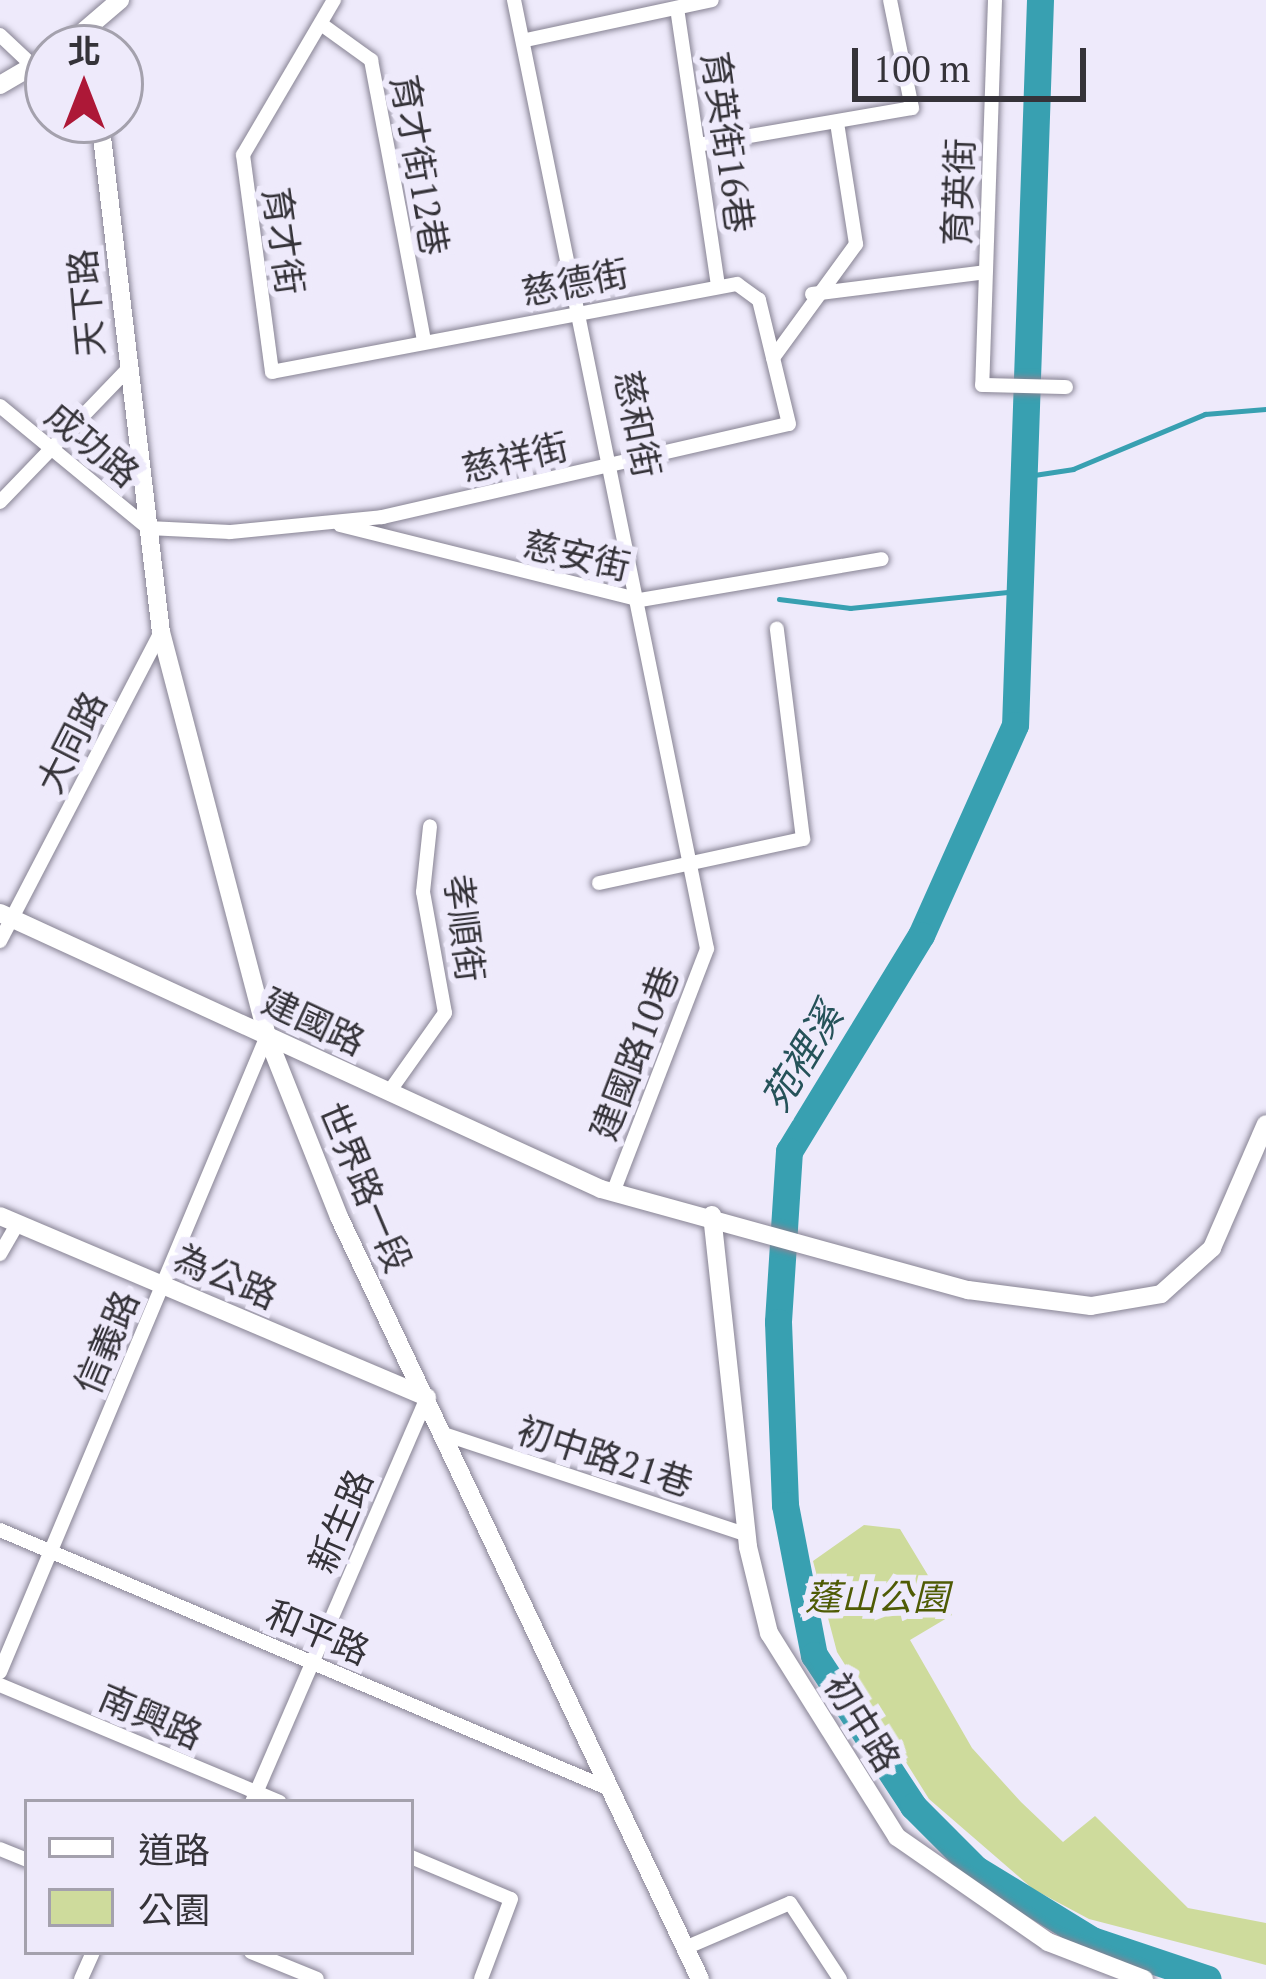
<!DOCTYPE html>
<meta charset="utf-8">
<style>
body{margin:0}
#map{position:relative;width:1266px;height:1979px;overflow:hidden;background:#eeeafb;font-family:"PT Serif","Noto Sans TC",serif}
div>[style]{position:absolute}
.green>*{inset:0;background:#cedb9c}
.stream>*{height:4.5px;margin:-2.25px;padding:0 2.25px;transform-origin:2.25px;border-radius:2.25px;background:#38a0b1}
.river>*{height:27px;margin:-13.5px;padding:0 13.5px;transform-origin:13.5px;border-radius:13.5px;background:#38a0b1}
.roads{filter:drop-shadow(0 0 3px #878393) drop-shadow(0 0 3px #878393)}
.street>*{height:14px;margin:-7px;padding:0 7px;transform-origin:7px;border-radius:7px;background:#fff}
.secondary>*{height:18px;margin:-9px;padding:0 9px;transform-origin:9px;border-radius:9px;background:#fff}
span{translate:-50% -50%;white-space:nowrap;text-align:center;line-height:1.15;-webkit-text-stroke:12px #eeeafb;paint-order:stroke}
.street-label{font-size:36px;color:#353339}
.park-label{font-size:36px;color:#4f5b05;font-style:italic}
.water-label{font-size:39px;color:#255259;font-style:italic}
.legend{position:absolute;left:24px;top:1799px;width:390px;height:156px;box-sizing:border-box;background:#eeeafb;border:3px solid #a4a1ad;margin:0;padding:15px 21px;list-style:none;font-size:36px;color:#353339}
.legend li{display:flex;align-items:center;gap:24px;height:60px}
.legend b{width:60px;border:3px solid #a4a1ad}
.north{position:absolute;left:24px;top:24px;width:120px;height:120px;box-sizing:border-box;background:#eeeafb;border:3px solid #a4a1ad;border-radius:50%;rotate:0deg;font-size:33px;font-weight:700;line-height:48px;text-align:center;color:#353339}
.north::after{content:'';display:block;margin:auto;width:42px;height:54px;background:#ad1837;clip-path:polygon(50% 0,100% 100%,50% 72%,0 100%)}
.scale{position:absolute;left:852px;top:48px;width:234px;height:54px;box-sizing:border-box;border:6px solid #353339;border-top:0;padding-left:15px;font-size:36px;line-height:42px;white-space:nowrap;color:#353339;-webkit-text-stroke:9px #eeeafb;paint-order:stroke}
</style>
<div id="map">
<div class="green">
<div style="clip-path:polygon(864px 1525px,900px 1529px,952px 1615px,910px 1640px,972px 1748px,1021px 1802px,1063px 1842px,1095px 1816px,1188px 1908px,1266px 1923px,1266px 1965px,1089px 1919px,1033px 1889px,929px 1799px,837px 1652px,813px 1561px)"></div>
</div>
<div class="stream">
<div style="left:1021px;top:477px;width:53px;rotate:-8.7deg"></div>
<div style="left:1073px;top:469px;width:143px;rotate:-22.6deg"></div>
<div style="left:1205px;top:414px;width:61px;rotate:-4.7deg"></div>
<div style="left:779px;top:599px;width:72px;rotate:7.2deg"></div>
<div style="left:850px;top:608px;width:168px;rotate:-5.8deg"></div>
</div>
<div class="river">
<div style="left:1040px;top:0;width:725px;rotate:91.97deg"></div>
<div style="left:1015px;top:725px;width:230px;rotate:114.1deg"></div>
<div style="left:921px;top:935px;width:253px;rotate:121.4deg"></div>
<div style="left:789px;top:1151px;width:171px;rotate:93.7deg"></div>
<div style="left:778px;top:1322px;width:183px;rotate:87.8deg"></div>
<div style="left:785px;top:1505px;width:153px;rotate:79.1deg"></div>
<div style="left:814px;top:1655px;width:181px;rotate:56.7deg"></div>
<div style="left:913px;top:1806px;width:89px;rotate:45deg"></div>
<div style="left:976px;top:1869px;width:136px;rotate:31.5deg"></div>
<div style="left:1092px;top:1940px;width:122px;rotate:18.6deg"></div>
</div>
<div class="roads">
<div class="street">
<div style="left:514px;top:0;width:968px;rotate:78.5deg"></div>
<div style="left:707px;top:949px;width:261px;rotate:111.1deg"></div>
<div style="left:995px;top:0;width:385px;rotate:91.9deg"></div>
<div style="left:982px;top:385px;width:84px;rotate:1.4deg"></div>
<div style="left:677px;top:8px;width:281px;rotate:81.6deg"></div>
<div style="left:321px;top:24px;width:62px;rotate:35.8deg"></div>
<div style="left:371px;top:60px;width:286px;rotate:79.3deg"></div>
<div style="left:0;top:35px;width:45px;rotate:43.2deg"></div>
<div style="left:526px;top:40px;width:190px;rotate:-12.1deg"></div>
<div style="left:698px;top:145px;width:217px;rotate:-9.8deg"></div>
<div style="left:912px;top:108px;width:110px;rotate:-101.5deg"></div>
<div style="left:812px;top:294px;width:174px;rotate:-7.2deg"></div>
<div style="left:773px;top:358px;width:141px;rotate:-53.9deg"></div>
<div style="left:856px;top:244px;width:122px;rotate:-98.9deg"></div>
<div style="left:0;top:406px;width:192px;rotate:39.5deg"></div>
<div style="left:148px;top:528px;width:82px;rotate:2.8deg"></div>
<div style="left:230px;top:532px;width:153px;rotate:-5.6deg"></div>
<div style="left:382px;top:517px;width:417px;rotate:-12.9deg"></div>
<div style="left:789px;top:424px;width:128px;rotate:-103.6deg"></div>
<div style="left:759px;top:300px;width:27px;rotate:-144deg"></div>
<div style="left:737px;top:284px;width:473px;rotate:169.3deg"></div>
<div style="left:272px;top:372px;width:219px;rotate:-97.6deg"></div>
<div style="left:243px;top:155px;width:180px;rotate:-59.6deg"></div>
<div style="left:0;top:502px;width:183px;rotate:-46.1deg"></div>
<div style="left:340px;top:525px;width:309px;rotate:14deg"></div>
<div style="left:640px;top:600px;width:245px;rotate:-9.6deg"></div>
<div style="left:599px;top:883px;width:209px;rotate:-12.2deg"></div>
<div style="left:803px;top:839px;width:212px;rotate:-97.1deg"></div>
<div style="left:0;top:941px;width:348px;rotate:-62.5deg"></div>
<div style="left:389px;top:1092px;width:97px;rotate:-54.7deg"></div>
<div style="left:445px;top:1013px;width:123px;rotate:-100.3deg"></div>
<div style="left:423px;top:892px;width:66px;rotate:-83.9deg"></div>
<div style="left:0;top:1254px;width:36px;rotate:-60deg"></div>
<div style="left:444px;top:1434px;width:319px;rotate:18.4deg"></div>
<div style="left:0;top:1530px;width:665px;rotate:23.02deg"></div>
<div style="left:0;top:1672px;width:690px;rotate:-67.23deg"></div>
<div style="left:0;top:1685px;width:303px;rotate:22.7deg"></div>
<div style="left:252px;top:1802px;width:441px;rotate:-66.6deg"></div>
<div style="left:0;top:1849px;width:29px;rotate:22deg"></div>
<div style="left:411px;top:1857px;width:108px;rotate:22.8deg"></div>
<div style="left:511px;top:1899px;width:85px;rotate:110.6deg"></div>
<div style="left:685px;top:1948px;width:114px;rotate:-23.2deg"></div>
<div style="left:790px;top:1903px;width:91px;rotate:56.7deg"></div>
<div style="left:251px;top:1952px;width:71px;rotate:22.2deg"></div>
<div style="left:81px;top:1979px;width:30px;rotate:-66deg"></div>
</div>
<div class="secondary">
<div style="left:64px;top:48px;width:74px;rotate:-40.6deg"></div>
<div style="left:0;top:85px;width:56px;rotate:-30.3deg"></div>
<div style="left:100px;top:120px;width:516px;rotate:83.21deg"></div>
<div style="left:161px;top:632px;width:418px;rotate:75.3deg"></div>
<div style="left:267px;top:1036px;width:195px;rotate:68.3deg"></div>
<div style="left:339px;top:1217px;width:843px;rotate:64.65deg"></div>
<div style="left:0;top:913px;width:661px;rotate:24.67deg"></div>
<div style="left:601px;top:1189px;width:381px;rotate:15.4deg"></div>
<div style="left:968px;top:1290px;width:124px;rotate:7.4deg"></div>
<div style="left:1091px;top:1306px;width:71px;rotate:-9.7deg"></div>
<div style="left:1161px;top:1294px;width:69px;rotate:-42deg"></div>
<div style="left:1212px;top:1248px;width:135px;rotate:-66.5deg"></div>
<div style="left:712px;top:1215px;width:334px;rotate:83.8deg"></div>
<div style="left:748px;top:1547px;width:89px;rotate:76.3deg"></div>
<div style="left:769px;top:1633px;width:241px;rotate:57.9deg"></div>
<div style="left:897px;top:1837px;width:184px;rotate:34.8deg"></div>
<div style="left:1048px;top:1942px;width:103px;rotate:21.1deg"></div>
<div style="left:0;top:1216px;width:464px;rotate:23deg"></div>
</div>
</div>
<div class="street-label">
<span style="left:728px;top:142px;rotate:82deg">育英街16巷</span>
<span style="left:420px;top:165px;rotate:80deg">育才街12巷</span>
<span style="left:958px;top:192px;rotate:-88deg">育英街</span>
<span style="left:284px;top:241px;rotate:82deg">育才街</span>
<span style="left:575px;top:282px;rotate:-11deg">慈德街</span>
<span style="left:86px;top:303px;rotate:-95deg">天下路</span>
<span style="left:638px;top:424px;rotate:79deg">慈和街</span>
<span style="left:93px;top:444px;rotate:40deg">成功路</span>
<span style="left:515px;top:457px;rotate:-13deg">慈祥街</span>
<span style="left:577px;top:555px;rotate:13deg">慈安街</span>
<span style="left:71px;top:742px;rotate:-63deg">大同路</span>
<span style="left:465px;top:928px;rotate:83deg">孝順街</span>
<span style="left:314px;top:1021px;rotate:25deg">建國路</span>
<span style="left:634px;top:1053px;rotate:-69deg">建國路10巷</span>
<span style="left:366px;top:1187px;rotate:67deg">世界路一段</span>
<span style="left:226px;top:1276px;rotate:23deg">為公路</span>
<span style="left:106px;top:1342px;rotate:-67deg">信義路</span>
<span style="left:605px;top:1456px;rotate:18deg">初中路21巷</span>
<span style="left:340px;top:1521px;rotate:-67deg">新生路</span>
<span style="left:318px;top:1632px;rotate:23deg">和平路</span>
<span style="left:151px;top:1716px;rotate:23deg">南興路</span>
<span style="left:863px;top:1722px;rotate:58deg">初中路</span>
</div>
<div class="park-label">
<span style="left:877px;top:1597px">蓬山公園</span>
</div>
<div class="water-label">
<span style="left:801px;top:1057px;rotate:-59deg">苑裡溪</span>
</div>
<ul class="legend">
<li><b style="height:15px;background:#fff"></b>道路</li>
<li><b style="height:33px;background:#cedb9c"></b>公園</li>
</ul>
<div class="north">北</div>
<div class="scale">100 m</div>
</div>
